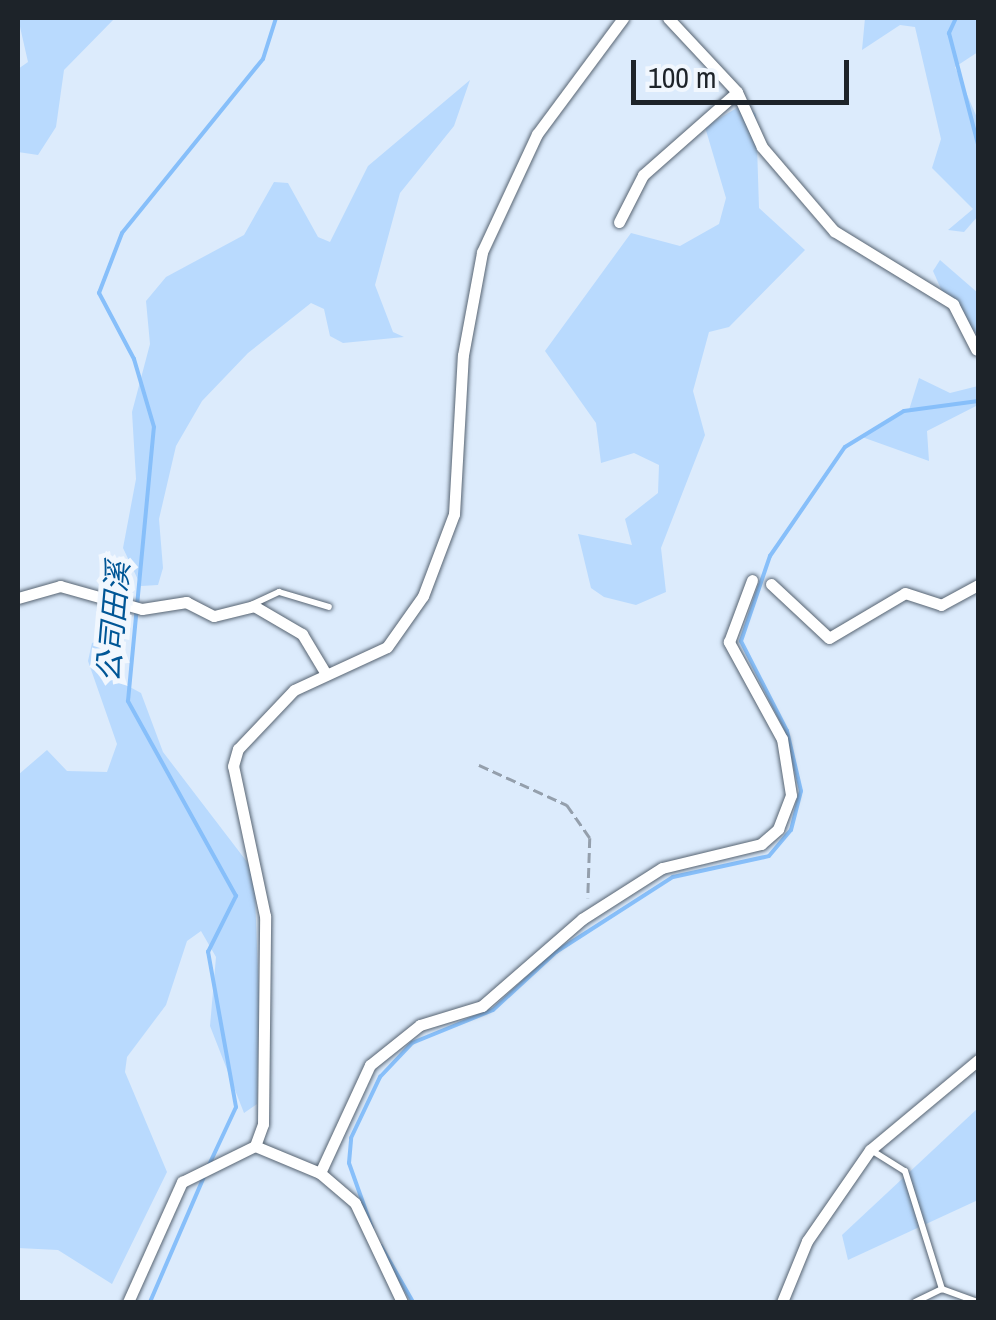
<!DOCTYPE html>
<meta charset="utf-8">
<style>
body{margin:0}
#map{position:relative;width:996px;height:1320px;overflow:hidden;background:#dcebfc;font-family:"Archivo Narrow","Noto Sans TC",sans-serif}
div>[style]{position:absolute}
.green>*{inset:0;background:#b9dafe}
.stream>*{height:4px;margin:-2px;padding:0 2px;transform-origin:2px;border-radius:2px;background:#87bffa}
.path>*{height:2.5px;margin-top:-1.25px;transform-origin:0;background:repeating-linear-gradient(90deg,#949fac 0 10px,transparent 0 15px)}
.roads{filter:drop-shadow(0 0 2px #576472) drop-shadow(0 0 2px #576472)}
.lane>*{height:6px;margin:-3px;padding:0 3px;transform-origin:3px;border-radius:3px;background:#fff}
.street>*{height:11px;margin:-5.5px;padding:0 5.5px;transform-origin:5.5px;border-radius:5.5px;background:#fff}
span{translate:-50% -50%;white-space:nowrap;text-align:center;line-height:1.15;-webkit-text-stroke:10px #f1f7fe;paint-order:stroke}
.water-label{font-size:30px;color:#005696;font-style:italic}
.frame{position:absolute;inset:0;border:20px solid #1d2329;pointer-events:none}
.scale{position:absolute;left:631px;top:60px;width:218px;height:45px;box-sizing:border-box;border:5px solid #1d2329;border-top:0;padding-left:12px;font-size:30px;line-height:35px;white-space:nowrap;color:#1d2329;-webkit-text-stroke:8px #f1f7fe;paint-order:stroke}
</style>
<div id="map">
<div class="green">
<div style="clip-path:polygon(18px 18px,115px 18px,64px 70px,56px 127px,38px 155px,18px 152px,18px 69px,28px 62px)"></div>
<div style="clip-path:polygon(865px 18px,978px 18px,978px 52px,955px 67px,978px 120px,978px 216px,964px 232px,948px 230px,973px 209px,932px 168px,941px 139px,915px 27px,900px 25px,862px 50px)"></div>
<div style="clip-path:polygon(470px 80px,454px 126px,400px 193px,375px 285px,393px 332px,404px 337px,343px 343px,330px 336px,324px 309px,311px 303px,248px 353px,202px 401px,176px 446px,159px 519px,163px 568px,158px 585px,141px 586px,123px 548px,136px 479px,132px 412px,150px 344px,146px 301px,166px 277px,244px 235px,274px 182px,288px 183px,318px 237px,330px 242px,368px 166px)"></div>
<div style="clip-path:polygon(745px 103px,756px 114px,759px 208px,805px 250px,729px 327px,709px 332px,693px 391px,705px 435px,661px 548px,666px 592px,636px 605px,604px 597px,591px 588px,578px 534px,632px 545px,625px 519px,658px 493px,659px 465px,634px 453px,601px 463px,596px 423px,545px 351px,631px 233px,680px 246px,719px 224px,726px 198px,705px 127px)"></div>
<div style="clip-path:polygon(940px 260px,978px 293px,978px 336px,945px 298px,933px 271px)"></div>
<div style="clip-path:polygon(919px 378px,950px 393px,978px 386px,978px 405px,927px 431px,929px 461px,862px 437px,909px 410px)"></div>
<div style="clip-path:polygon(104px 639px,115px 679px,141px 693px,163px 752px,254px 871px,259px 995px,257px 1104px,244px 1113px,210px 1026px,216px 957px,201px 931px,187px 941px,166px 1005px,127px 1057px,125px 1072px,167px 1172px,112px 1284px,58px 1250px,18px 1248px,18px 775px,47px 750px,67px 771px,107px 772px,117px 744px,88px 661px,92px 643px)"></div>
<div style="clip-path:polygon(978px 1108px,978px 1200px,848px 1260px,842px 1235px)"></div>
</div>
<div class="stream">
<div style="left:956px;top:18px;width:17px;rotate:115deg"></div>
<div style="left:949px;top:33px;width:115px;rotate:75.4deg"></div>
<div style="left:209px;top:1165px;width:64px;rotate:-65deg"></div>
<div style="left:236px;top:1107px;width:158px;rotate:-100.2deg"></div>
<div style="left:208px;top:952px;width:63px;rotate:-63.4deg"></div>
<div style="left:236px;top:896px;width:223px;rotate:-119deg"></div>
<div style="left:128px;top:701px;width:275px;rotate:-84.6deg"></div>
<div style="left:154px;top:427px;width:71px;rotate:-106.4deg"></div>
<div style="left:134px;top:359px;width:75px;rotate:-117.9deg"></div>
<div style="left:99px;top:293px;width:64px;rotate:-69deg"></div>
<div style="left:122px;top:233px;width:224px;rotate:-51deg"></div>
<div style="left:263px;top:59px;width:43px;rotate:-72.4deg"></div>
<div style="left:372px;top:1228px;width:69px;rotate:-109.5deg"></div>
<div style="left:349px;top:1163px;width:25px;rotate:-85deg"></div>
<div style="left:351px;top:1138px;width:68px;rotate:-64.6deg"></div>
<div style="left:380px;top:1077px;width:47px;rotate:-46.7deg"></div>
<div style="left:412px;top:1043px;width:87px;rotate:-22.2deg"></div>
<div style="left:493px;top:1010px;width:86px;rotate:-42.6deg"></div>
<div style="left:556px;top:952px;width:139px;rotate:-32.7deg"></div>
<div style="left:673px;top:877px;width:98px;rotate:-12.3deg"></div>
<div style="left:769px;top:856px;width:34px;rotate:-50deg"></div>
<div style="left:791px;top:830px;width:40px;rotate:-75.6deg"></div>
<div style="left:801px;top:791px;width:62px;rotate:-103.1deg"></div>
<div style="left:787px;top:731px;width:101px;rotate:-117.1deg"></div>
<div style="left:741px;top:641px;width:90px;rotate:-71.2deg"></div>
<div style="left:770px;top:556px;width:132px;rotate:-55.5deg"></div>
<div style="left:845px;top:447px;width:69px;rotate:-31.4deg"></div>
<div style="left:904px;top:411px;width:75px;rotate:-7.7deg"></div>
<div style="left:381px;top:1246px;width:64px;rotate:60.3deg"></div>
<div style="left:150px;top:1302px;width:139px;rotate:-66.7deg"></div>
</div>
<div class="path">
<div style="left:479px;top:765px;width:97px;rotate:24.4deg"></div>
<div style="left:567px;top:805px;width:40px;rotate:55.1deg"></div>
<div style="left:590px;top:838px;width:60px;rotate:91.9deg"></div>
</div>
<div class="roads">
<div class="lane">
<div style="left:251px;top:605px;width:31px;rotate:-25deg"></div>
<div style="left:279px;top:592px;width:52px;rotate:16.7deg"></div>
<div style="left:871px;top:1150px;width:40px;rotate:32deg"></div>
<div style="left:905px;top:1171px;width:124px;rotate:72.6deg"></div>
<div style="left:942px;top:1289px;width:38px;rotate:20deg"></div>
<div style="left:915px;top:1302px;width:30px;rotate:-26deg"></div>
</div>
<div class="street">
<div style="left:668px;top:18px;width:101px;rotate:47deg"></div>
<div style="left:737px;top:92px;width:60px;rotate:65.6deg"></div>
<div style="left:762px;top:147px;width:111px;rotate:49.4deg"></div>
<div style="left:834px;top:231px;width:140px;rotate:31.5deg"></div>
<div style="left:953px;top:304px;width:51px;rotate:62.9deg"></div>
<div style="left:619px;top:222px;width:53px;rotate:-62.9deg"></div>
<div style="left:643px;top:175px;width:125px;rotate:-41.4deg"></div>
<div style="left:771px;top:584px;width:79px;rotate:43deg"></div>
<div style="left:829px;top:638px;width:88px;rotate:-30.6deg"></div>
<div style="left:905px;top:593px;width:38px;rotate:18deg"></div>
<div style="left:941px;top:605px;width:42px;rotate:-28.4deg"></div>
<div style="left:18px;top:598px;width:44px;rotate:-15.9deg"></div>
<div style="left:60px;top:586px;width:85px;rotate:15.7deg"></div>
<div style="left:142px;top:609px;width:45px;rotate:-9deg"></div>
<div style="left:186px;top:602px;width:31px;rotate:27deg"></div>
<div style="left:214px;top:616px;width:41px;rotate:-14deg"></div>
<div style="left:254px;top:606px;width:56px;rotate:30.3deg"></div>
<div style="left:302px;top:634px;width:47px;rotate:59deg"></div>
<div style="left:255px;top:1146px;width:70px;rotate:22.6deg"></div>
<div style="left:320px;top:1173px;width:46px;rotate:40.6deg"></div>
<div style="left:355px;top:1203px;width:110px;rotate:64.6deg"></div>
<div style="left:320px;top:1173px;width:119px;rotate:-65.2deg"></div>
<div style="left:370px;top:1065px;width:64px;rotate:-38.7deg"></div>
<div style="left:420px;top:1025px;width:65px;rotate:-17deg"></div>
<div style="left:482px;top:1006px;width:133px;rotate:-41deg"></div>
<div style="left:582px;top:919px;width:95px;rotate:-32.5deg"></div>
<div style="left:662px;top:868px;width:102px;rotate:-13.6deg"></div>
<div style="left:761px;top:844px;width:23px;rotate:-41deg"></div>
<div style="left:778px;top:829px;width:36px;rotate:-69deg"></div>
<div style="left:791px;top:795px;width:57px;rotate:-99.1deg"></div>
<div style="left:782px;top:739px;width:111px;rotate:-118.7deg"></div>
<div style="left:729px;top:642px;width:66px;rotate:-69.6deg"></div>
<div style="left:128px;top:1302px;width:132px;rotate:-65.8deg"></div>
<div style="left:182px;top:1182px;width:81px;rotate:-26.3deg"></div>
<div style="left:255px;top:1146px;width:23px;rotate:-70deg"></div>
<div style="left:263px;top:1124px;width:208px;rotate:-89.4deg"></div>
<div style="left:265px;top:916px;width:153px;rotate:-102deg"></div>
<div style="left:233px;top:766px;width:18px;rotate:-74deg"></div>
<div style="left:238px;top:749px;width:81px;rotate:-46.5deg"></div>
<div style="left:294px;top:690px;width:102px;rotate:-24.8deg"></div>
<div style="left:387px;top:647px;width:62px;rotate:-54.8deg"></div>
<div style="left:423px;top:596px;width:88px;rotate:-69.3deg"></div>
<div style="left:454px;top:514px;width:159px;rotate:-86.8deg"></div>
<div style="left:463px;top:355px;width:105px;rotate:-79.5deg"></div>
<div style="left:482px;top:252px;width:130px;rotate:-65deg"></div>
<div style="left:537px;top:134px;width:144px;rotate:-53.4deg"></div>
<div style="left:782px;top:1302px;width:66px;rotate:-67.7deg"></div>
<div style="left:807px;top:1241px;width:111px;rotate:-55.3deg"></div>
<div style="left:870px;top:1150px;width:141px;rotate:-39.8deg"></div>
</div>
</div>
<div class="water-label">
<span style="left:113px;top:622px;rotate:-85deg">公司田溪</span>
</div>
<div class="frame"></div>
<div class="scale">100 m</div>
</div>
